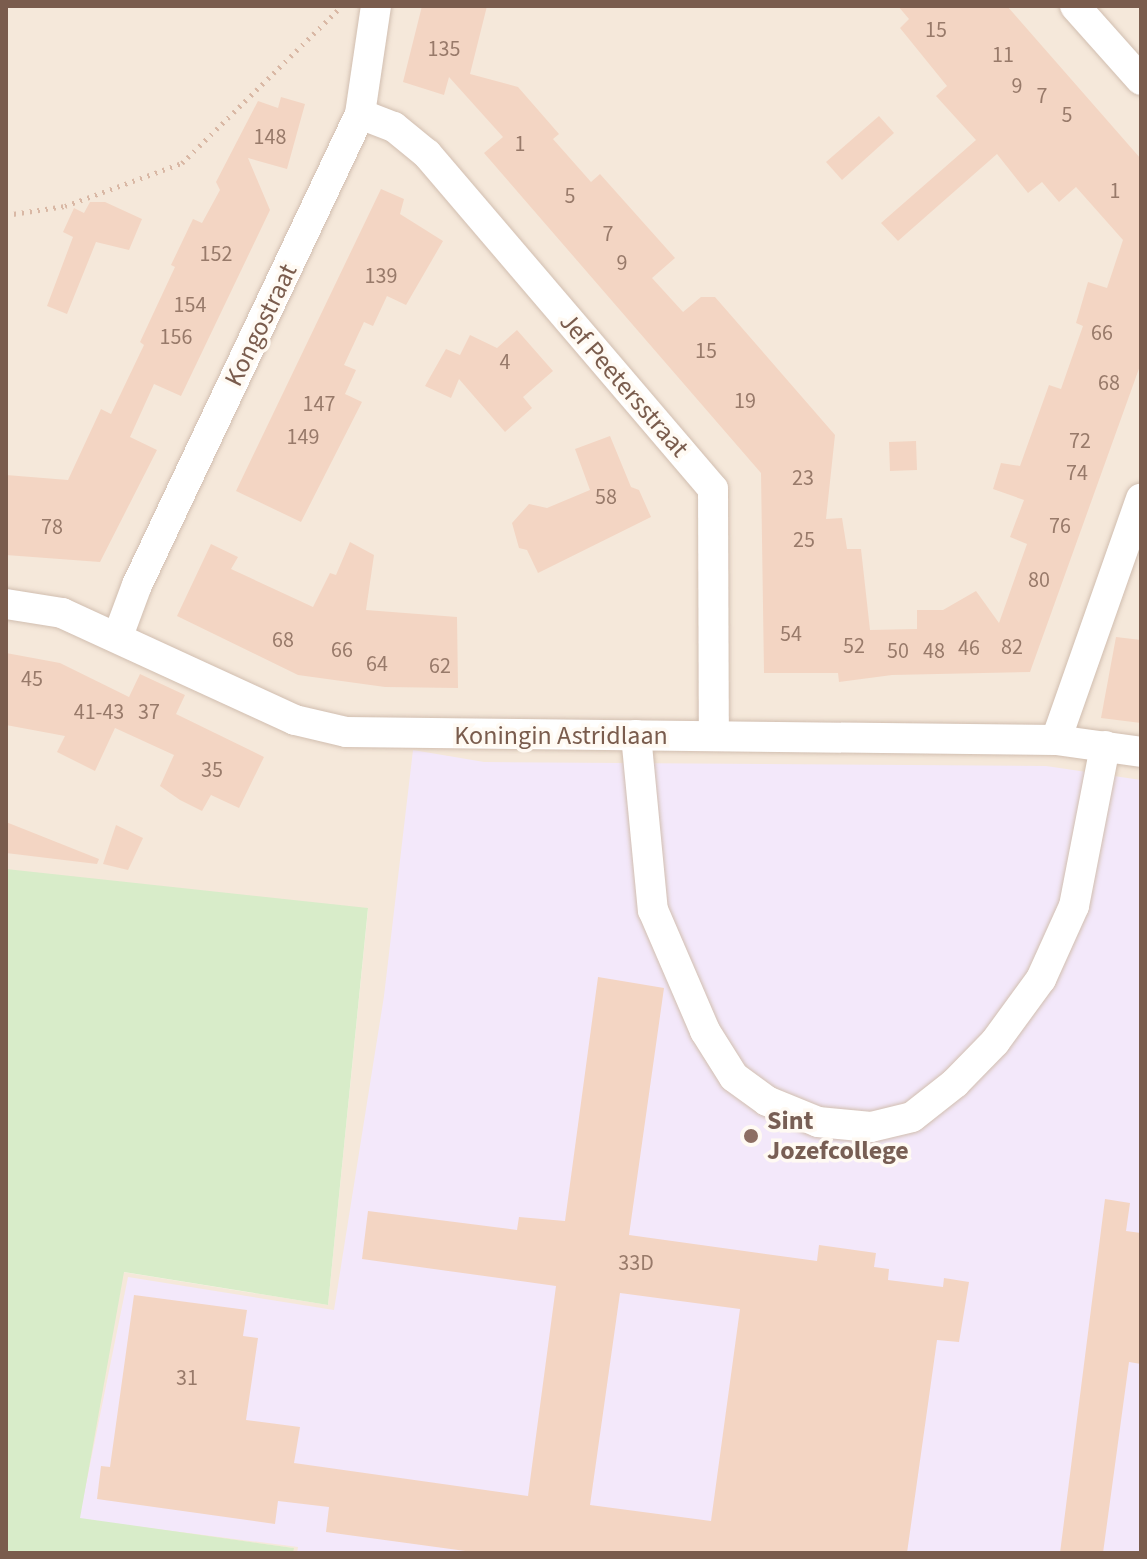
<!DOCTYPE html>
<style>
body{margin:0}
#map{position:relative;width:1147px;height:1559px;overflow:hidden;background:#fdf6ec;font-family:"Source Sans 3",sans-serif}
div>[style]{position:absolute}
.residential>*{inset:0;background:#f5e8da}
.education>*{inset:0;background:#f3e8fa}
.green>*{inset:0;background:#d8ecc9}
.building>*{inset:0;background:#f3d5c3}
.path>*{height:5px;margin-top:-2.5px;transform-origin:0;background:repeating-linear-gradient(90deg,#d9b8a5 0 2px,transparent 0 8px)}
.roads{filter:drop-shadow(0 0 2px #d1beb0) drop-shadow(0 0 2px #d1beb0)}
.minor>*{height:30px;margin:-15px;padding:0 15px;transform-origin:15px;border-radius:15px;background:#fff}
.dots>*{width:22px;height:22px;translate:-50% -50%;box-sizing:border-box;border:4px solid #fffaf3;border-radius:50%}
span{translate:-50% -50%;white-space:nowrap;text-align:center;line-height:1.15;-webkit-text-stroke:7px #fffaf3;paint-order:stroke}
.number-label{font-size:22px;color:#987a6a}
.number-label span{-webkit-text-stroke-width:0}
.street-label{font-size:26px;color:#7a5c4d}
.education-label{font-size:26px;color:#785e54;font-weight:700}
.left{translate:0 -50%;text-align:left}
.frame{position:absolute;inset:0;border:8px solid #7a5c4d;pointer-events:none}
</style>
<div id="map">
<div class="residential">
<div style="clip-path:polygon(6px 6px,1141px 6px,1141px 1553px,293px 1553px,293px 1548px,79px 1519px,123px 1272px,328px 1305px,368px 909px,6px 870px)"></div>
</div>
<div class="education">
<div style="clip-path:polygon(413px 750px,484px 762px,1046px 766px,1141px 780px,1141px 1553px,297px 1553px,298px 1547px,79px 1519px,128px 1277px,334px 1310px,384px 996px)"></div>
</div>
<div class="green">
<div style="clip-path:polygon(6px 869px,368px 908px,328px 1305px,124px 1272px,80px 1518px,294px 1548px,293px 1553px,6px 1553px)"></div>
</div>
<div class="building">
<div style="clip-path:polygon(422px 6px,487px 6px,470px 74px,518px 87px,559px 134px,553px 139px,591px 182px,600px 174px,675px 258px,652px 278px,683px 312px,701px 297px,715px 297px,835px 435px,826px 519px,842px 518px,847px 549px,861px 549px,870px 630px,917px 629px,917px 610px,943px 610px,976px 591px,999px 623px,1027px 544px,1010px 537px,1024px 500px,993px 489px,1001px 463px,1020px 466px,1049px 385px,1061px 389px,1083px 326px,1076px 323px,1088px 282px,1107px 288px,1123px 240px,1076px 187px,1059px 202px,1042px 182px,1028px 193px,997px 154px,898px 241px,881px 223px,976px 140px,936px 96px,947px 86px,900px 28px,909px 19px,898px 6px,1007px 6px,1141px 159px,1141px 363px,1030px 672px,892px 675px,839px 682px,838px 673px,764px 673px,761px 473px,484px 153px,503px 137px,449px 77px,444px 95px,403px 82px)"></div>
<div style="clip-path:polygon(281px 97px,305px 104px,287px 169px,248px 158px,270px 210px,181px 396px,154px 384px,130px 437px,157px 450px,100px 562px,6px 555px,6px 475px,68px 480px,101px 409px,111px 414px,144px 345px,140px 342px,175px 267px,171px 265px,193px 219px,202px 223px,220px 190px,216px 182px,258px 101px,278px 108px)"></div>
<div style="clip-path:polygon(879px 116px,894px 133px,842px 180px,826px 162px)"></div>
<div style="clip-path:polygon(381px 189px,404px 199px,400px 214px,443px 241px,406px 305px,387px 296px,373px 326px,364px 322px,344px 365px,356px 370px,345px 394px,362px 402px,301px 522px,236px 491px)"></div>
<div style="clip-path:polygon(90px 202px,105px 202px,142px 219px,129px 250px,96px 242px,67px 314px,47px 306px,73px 237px,63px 232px,74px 208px,84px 213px)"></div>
<div style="clip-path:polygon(517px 330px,553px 371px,523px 397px,532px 408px,505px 432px,459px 379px,451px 398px,425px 386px,446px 349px,460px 355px,470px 335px,497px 348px)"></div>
<div style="clip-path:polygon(610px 436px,631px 487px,639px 490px,651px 517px,538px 573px,527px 550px,519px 548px,512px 523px,529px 504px,547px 508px,590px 490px,575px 449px)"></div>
<div style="clip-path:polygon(916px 441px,917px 470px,890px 471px,889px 442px)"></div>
<div style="clip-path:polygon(350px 542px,374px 555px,366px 610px,457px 617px,458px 688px,385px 687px,298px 675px,177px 616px,211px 544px,238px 557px,231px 569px,313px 607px,330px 573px,336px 575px)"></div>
<div style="clip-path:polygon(1116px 637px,1141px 640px,1141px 723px,1101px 718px)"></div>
<div style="clip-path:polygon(6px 653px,60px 663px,129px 697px,140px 674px,185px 695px,176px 714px,264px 757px,239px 808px,211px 795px,202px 811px,180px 800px,160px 786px,174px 755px,115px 728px,95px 771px,57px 752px,65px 736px,6px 725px)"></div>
<div style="clip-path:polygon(6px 822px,99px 859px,97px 864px,6px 853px)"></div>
<div style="clip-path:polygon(116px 825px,143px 838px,128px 870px,103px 864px)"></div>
<div style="clip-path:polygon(evenodd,598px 977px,664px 988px,629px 1235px,817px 1261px,819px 1245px,876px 1253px,874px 1267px,889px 1269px,888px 1280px,943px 1287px,944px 1278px,969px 1282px,959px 1342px,937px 1340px,907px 1553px,480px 1553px,326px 1532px,329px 1507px,278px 1501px,275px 1524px,97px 1499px,101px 1466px,110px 1467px,134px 1295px,247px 1310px,243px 1336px,258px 1338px,246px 1420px,300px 1427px,294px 1463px,528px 1496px,556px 1286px,362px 1259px,368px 1211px,517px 1230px,519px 1217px,565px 1221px,598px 977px,620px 1293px,740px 1309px,711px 1521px,590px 1505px,620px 1293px)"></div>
<div style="clip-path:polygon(1105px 1199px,1130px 1203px,1126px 1231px,1141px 1233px,1141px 1364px,1129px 1362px,1103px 1553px,1060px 1553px)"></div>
</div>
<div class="path">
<div style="left:6px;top:215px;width:60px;rotate:-8.7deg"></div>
<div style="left:65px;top:206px;width:125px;rotate:-20.2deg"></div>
<div style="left:182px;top:163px;width:224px;rotate:-44.5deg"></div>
</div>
<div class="roads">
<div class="minor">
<div style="left:1075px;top:6px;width:99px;rotate:48.3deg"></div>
<div style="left:360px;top:114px;width:36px;rotate:21deg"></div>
<div style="left:394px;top:127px;width:43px;rotate:39.3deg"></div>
<div style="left:427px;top:154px;width:440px;rotate:49.5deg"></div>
<div style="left:713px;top:489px;width:246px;rotate:89.8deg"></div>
<div style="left:6px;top:604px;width:57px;rotate:9.1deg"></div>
<div style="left:62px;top:613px;width:256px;rotate:24.7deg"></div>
<div style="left:295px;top:720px;width:52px;rotate:13.2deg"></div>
<div style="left:346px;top:732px;width:710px;rotate:0.65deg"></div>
<div style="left:1056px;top:740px;width:86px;rotate:8deg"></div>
<div style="left:118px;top:636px;width:54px;rotate:-69.6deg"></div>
<div style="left:137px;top:585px;width:521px;rotate:-64.66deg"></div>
<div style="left:360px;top:114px;width:109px;rotate:-81.6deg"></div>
<div style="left:636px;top:735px;width:176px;rotate:84.5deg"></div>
<div style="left:653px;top:910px;width:132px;rotate:66.7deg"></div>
<div style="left:705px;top:1031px;width:54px;rotate:57.8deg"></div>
<div style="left:734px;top:1077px;width:41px;rotate:36deg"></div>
<div style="left:767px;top:1101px;width:55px;rotate:22.4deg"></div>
<div style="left:818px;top:1122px;width:53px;rotate:5.4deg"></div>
<div style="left:871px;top:1127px;width:42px;rotate:-13.7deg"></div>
<div style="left:912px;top:1117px;width:55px;rotate:-38.3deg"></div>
<div style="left:955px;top:1083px;width:57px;rotate:-45.7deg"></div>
<div style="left:995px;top:1042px;width:78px;rotate:-53.9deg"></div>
<div style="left:1041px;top:979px;width:80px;rotate:-65.7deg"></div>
<div style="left:1074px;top:906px;width:163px;rotate:-79deg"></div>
<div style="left:1056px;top:740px;width:256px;rotate:-70.6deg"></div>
</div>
</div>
<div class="dots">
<div style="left:751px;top:1136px;background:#8d6e63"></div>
</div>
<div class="number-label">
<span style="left:936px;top:31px">15</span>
<span style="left:444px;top:50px">135</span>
<span style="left:1003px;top:56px">11</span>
<span style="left:1017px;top:87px">9</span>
<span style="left:1042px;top:97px">7</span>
<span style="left:1067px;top:116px">5</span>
<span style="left:270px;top:138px">148</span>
<span style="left:520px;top:145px">1</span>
<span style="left:1115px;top:192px">1</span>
<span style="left:570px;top:197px">5</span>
<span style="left:608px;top:235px">7</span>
<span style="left:216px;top:255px">152</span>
<span style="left:622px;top:264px">9</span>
<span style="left:381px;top:277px">139</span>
<span style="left:190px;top:306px">154</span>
<span style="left:1102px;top:334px">66</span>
<span style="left:176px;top:338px">156</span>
<span style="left:706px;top:352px">15</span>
<span style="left:505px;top:363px">4</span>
<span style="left:1109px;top:384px">68</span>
<span style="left:745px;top:402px">19</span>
<span style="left:319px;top:405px">147</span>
<span style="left:303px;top:438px">149</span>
<span style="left:1080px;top:442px">72</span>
<span style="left:1077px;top:474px">74</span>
<span style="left:803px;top:479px">23</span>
<span style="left:606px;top:498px">58</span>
<span style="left:1060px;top:527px">76</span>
<span style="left:52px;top:528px">78</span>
<span style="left:804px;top:541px">25</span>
<span style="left:1039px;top:581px">80</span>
<span style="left:791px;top:635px">54</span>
<span style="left:283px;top:641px">68</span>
<span style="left:854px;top:647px">52</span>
<span style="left:1012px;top:648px">82</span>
<span style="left:969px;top:649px">46</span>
<span style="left:342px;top:651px">66</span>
<span style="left:898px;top:652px">50</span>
<span style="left:934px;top:652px">48</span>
<span style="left:377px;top:665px">64</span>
<span style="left:440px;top:667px">62</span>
<span style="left:32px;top:680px">45</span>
<span style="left:99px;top:713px">41-43</span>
<span style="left:149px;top:713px">37</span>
<span style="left:212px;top:771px">35</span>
<span style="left:636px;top:1264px">33D</span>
<span style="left:187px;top:1379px">31</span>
</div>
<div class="street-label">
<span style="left:261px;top:325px;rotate:-64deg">Kongostraat</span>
<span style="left:624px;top:385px;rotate:49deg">Jef Peetersstraat</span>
<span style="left:561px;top:736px">Koningin Astridlaan</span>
</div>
<div class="education-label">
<span class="left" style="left:767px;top:1136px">Sint<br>Jozefcollege</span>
</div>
<div class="frame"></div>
</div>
